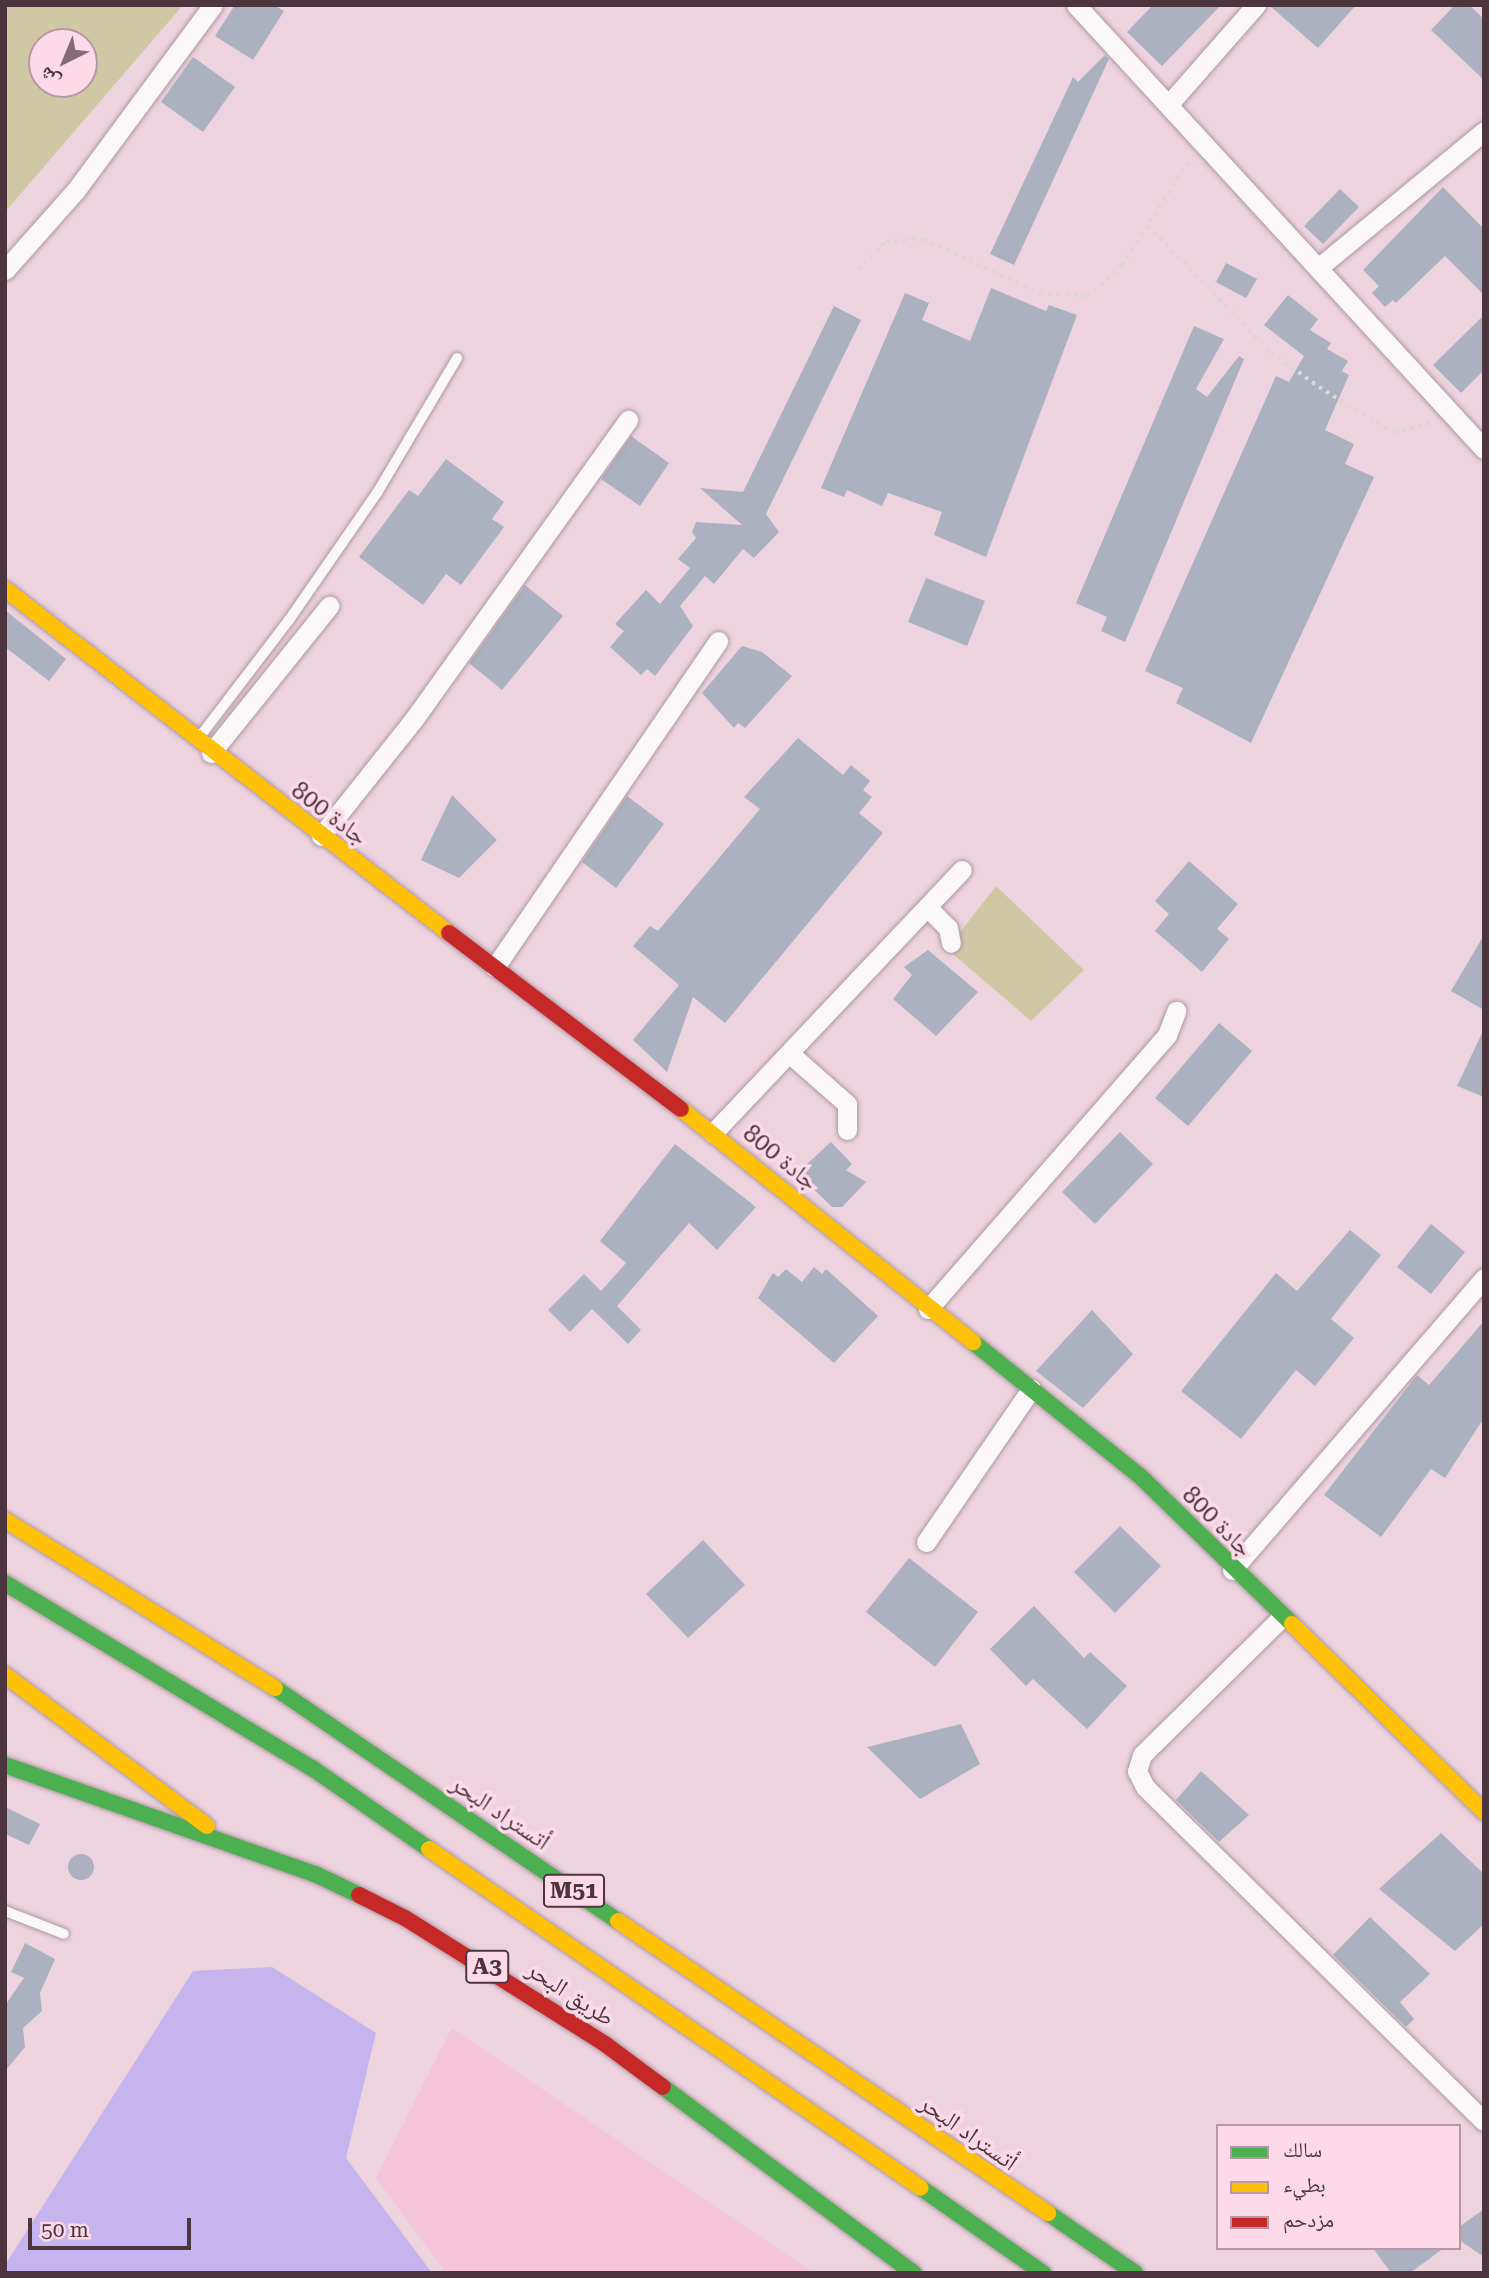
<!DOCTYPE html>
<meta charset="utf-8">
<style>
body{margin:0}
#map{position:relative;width:1489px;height:2278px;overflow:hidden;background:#edd3de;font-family:"Roboto Serif","Noto Naskh Arabic",serif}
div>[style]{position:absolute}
.built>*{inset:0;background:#f4c4d8}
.green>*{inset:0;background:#d0c7a5}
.water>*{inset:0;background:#c5b4ed}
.building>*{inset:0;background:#abb1bf}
.round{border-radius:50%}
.path>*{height:3.5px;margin-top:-1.75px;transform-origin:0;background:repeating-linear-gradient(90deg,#dcd4d7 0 3.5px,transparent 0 8.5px)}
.roads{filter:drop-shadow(0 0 2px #ae98a2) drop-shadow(0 0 2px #ae98a2)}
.lane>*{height:10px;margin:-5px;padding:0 5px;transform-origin:5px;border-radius:5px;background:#fcf8fa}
.street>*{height:19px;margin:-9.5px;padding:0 9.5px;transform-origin:9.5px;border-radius:9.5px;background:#fcf8fa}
.fast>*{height:16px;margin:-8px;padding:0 8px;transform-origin:8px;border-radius:8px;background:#4caf50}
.slow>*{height:16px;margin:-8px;padding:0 8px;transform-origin:8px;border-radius:8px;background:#ffc107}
.jam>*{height:16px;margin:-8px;padding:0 8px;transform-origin:8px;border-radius:8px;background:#c62828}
span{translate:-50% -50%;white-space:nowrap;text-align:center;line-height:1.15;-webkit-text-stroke:7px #fed9e8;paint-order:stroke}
.shield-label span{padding:2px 5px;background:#fed9e8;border:2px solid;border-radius:5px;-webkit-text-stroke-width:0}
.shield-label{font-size:23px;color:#4c353f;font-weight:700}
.street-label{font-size:24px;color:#4c353f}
.frame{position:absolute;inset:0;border:7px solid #4c353f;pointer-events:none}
.legend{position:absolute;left:1216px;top:2124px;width:245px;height:126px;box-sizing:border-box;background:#fed9e8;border:2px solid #b797a4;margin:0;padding:9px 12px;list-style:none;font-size:21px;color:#4c353f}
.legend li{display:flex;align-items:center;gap:14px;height:35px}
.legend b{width:35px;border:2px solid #b797a4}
.north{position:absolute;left:28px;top:28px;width:70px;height:70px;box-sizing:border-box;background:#fed9e8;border:2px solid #b797a4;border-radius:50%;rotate:223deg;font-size:19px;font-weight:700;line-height:28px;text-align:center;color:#4c353f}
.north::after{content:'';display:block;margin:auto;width:24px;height:32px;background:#846c77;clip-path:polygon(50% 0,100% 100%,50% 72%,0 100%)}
.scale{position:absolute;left:28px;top:2218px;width:163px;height:32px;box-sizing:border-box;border:4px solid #4c353f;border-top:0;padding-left:9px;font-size:21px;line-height:24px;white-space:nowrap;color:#4c353f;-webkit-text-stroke:5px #fed9e8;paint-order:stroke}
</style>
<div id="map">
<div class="built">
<div style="clip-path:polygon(452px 2028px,814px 2273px,446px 2273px,376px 2178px)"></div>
</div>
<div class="green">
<div style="clip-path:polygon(evenodd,5px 5px,183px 5px,5px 212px,5px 5px,42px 42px,84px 42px,84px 84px,42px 84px,42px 42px)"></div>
<div style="clip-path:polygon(996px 886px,1084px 970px,1031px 1021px,947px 949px)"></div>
</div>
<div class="water">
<div style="clip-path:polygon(272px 1967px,376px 2033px,346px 2158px,432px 2273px,5px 2273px,5px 2265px,193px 1971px)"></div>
</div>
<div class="building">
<div style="clip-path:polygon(235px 5px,274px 5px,284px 11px,253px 60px,215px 36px)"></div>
<div style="clip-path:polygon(1153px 5px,1221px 5px,1162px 66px,1127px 32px)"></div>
<div style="clip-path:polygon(1269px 5px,1356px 5px,1318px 48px)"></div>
<div style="clip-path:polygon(1455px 5px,1469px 5px,1484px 19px,1484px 80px,1431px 30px)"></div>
<div style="clip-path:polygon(1105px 55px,1109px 59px,1014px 265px,990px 254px,1073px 77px,1078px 82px)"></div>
<div style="clip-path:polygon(193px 57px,235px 87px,203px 132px,161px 102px)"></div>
<div style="clip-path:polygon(1443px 187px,1484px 229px,1484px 295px,1445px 256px,1396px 303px,1393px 300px,1385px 307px,1372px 293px,1379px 286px,1363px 270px)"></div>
<div style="clip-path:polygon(1340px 189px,1359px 207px,1323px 244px,1304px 226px)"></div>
<div style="clip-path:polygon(1226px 263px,1257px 279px,1246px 298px,1216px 282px)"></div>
<div style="clip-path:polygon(991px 288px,1046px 311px,1049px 305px,1077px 315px,986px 557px,934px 535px,942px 512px,888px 493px,882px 506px,847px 490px,844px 497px,821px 488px,905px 293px,929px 303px,922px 320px,970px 341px)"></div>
<div style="clip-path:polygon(1288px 295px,1318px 319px,1310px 330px,1331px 343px,1327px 349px,1348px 361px,1342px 371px,1349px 375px,1325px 430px,1354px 444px,1345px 464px,1374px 477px,1251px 743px,1176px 703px,1183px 688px,1145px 671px,1276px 376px,1289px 382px,1304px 356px,1264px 325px)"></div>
<div style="clip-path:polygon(834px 306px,861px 320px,766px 514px,779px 532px,754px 558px,743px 549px,714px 584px,705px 576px,680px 606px,693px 626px,655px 676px,647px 669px,641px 675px,610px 647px,624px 631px,615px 624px,646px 590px,660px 604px,690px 568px,678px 559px,696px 538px,692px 532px,696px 522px,742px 525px,700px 488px,743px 492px)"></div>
<div style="clip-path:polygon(1484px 315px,1484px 370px,1461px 393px,1433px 365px)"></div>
<div style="clip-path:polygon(1194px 326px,1224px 339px,1196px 389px,1207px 397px,1239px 356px,1244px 359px,1125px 642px,1101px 631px,1107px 617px,1076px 603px)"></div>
<div style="clip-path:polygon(631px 436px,669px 463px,640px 506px,601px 479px)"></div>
<div style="clip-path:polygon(446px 459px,504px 502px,492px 519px,504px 527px,461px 585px,446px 574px,423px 605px,359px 557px,409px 490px,418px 496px)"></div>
<div style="clip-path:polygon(926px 578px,985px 601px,967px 646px,908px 622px)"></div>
<div style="clip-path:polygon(525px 585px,563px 616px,502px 690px,469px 663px)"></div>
<div style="clip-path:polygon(5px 610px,66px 659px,49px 681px,5px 647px)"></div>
<div style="clip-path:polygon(742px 646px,762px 652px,792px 676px,745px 728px,738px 723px,734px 728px,702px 693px)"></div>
<div style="clip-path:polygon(798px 738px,843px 775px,851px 765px,870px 781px,863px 790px,872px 797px,859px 813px,883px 833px,725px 1023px,693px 997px,667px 1072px,633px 1040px,679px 985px,633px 946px,650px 926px,658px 931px,760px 809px,744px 797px)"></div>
<div style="clip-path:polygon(452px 795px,497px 840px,459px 878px,421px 860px)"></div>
<div style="clip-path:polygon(627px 796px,664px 824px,616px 888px,582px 862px)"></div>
<div style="clip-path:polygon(1189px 861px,1238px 904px,1217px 929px,1229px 939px,1202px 972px,1155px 931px,1169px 914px,1155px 901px)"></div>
<div style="clip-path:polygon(1484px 935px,1484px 1010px,1451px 991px)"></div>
<div style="clip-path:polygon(928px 950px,978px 992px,936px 1036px,893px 999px,912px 975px,904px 967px)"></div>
<div style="clip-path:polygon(1219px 1023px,1252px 1051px,1188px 1126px,1155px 1098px)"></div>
<div style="clip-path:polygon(1484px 1029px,1484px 1097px,1457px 1086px)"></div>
<div style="clip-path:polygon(1120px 1132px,1153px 1164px,1095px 1224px,1062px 1192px)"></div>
<div style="clip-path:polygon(831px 1142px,852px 1164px,846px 1170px,866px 1182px,842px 1207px,832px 1207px,797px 1173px)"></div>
<div style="clip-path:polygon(675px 1144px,756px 1207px,717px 1250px,689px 1223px,617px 1306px,641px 1330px,628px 1344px,592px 1309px,570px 1332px,548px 1310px,584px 1274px,601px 1291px,626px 1263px,600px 1241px)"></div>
<div style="clip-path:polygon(1431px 1224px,1465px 1252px,1431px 1294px,1397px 1267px)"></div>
<div style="clip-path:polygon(1350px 1230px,1381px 1255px,1331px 1319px,1354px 1338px,1315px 1386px,1296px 1370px,1241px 1439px,1181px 1391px,1276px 1273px,1297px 1291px)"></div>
<div style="clip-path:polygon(814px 1267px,822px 1274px,826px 1269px,878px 1316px,834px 1363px,758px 1298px,773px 1273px,778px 1277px,786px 1269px,802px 1282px)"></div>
<div style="clip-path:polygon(1092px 1310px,1133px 1354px,1083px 1408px,1036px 1371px)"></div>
<div style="clip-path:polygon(1484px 1321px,1484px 1418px,1445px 1478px,1431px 1469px,1381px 1537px,1324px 1495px,1417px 1375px,1429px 1385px)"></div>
<div style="clip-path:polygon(1120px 1526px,1161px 1566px,1115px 1613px,1074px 1572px)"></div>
<div style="clip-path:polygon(703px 1540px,745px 1585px,688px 1638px,646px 1594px)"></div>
<div style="clip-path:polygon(909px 1558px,978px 1612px,935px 1667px,866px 1612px)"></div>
<div style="clip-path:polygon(1034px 1606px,1084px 1658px,1090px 1652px,1127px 1686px,1087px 1729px,1033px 1679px,1026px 1686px,990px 1649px)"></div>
<div style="clip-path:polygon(961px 1724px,980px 1764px,920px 1799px,867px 1747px)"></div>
<div style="clip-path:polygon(1201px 1771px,1249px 1815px,1219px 1842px,1176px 1800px)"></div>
<div style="clip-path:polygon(5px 1807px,40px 1824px,29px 1845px,5px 1834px)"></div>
<div style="clip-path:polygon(1441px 1833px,1484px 1874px,1484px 1924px,1455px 1951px,1379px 1889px)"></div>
<div class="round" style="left:68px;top:1854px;width:26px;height:26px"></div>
<div style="clip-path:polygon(1370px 1917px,1430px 1974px,1400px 2002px,1414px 2019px,1406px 2027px,1333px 1955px)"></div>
<div style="clip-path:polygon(25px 1943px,55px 1959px,40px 1993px,42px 2011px,23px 2028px,25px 2047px,5px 2071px,6px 2004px,24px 1978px,11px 1972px)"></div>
<div style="clip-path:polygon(1484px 2209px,1484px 2257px,1459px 2240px,1459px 2227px)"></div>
<div style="clip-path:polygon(1373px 2248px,1444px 2248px,1410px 2273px,1391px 2273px)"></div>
</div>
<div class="path">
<div style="left:1148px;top:226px;width:176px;rotate:45.7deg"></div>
<div style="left:1271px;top:352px;width:59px;rotate:36.1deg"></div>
<div style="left:1319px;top:387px;width:88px;rotate:31.5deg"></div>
<div style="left:1394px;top:433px;width:39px;rotate:-15deg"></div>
<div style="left:858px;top:270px;width:40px;rotate:-46deg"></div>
<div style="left:886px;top:241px;width:37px;rotate:-3deg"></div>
<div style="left:923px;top:239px;width:129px;rotate:24.8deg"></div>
<div style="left:1040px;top:293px;width:47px;rotate:3.7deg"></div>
<div style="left:1087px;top:296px;width:47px;rotate:-41.5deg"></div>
<div style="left:1122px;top:265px;width:126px;rotate:-57.3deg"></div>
</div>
<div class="roads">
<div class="lane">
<div style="left:198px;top:739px;width:150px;rotate:-52.6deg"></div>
<div style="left:289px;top:620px;width:155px;rotate:-55.3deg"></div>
<div style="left:377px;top:493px;width:157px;rotate:-59.3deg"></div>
<div style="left:5px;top:1911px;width:63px;rotate:21.3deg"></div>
</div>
<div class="street">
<div style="left:1076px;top:5px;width:603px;rotate:47.42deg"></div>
<div style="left:1169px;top:104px;width:132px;rotate:-48.7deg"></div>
<div style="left:1318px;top:268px;width:215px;rotate:-39.5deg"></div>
<div style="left:5px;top:270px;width:107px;rotate:-48.4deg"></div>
<div style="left:76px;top:190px;width:230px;rotate:-53.5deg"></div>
<div style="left:211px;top:753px;width:189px;rotate:-51.2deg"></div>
<div style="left:321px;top:836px;width:149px;rotate:-51.5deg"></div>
<div style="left:414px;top:719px;width:368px;rotate:-54.4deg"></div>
<div style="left:927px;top:907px;width:30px;rotate:45deg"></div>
<div style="left:948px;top:928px;width:15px;rotate:79deg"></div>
<div style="left:495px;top:967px;width:395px;rotate:-55.6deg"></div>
<div style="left:789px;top:1053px;width:77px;rotate:41.3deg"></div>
<div style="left:847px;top:1104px;width:26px;rotate:90deg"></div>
<div style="left:713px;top:1133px;width:362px;rotate:-46.6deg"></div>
<div style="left:928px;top:1309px;width:364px;rotate:-48.9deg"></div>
<div style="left:1167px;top:1035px;width:26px;rotate:-69deg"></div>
<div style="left:926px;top:1542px;width:186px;rotate:-55.5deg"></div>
<div style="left:1232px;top:1570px;width:386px;rotate:-49.2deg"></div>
<div style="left:1282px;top:1617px;width:197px;rotate:135.4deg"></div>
<div style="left:1142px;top:1755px;width:17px;rotate:107deg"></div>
<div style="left:1137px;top:1771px;width:18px;rotate:63deg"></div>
<div style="left:1145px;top:1787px;width:476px;rotate:44.6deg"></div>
</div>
<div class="fast">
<div style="left:973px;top:1342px;width:216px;rotate:38.8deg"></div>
<div style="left:1141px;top:1477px;width:211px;rotate:44.2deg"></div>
<div style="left:5px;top:1583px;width:358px;rotate:31.1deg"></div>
<div style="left:312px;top:1768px;width:142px;rotate:34.7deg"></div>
<div style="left:275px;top:1688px;width:415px;rotate:34.2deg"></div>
<div style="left:5px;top:1765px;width:329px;rotate:19.4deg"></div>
<div style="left:315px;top:1874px;width:49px;rotate:25.5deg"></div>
<div style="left:663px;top:2087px;width:312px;rotate:36.6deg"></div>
<div style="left:921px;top:2188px;width:149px;rotate:34.9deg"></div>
<div style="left:1048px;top:2213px;width:106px;rotate:34.6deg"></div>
</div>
<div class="slow">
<div style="left:5px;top:589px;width:562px;rotate:37.77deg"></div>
<div style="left:681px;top:1109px;width:374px;rotate:38.6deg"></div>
<div style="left:5px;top:1520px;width:318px;rotate:31.9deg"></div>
<div style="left:1292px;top:1624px;width:269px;rotate:44.4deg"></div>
<div style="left:5px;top:1675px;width:252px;rotate:36.8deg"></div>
<div style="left:429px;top:1849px;width:597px;rotate:34.57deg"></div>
<div style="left:618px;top:1921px;width:520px;rotate:34.18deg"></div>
</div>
<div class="jam">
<div style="left:449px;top:933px;width:291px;rotate:37.2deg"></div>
<div style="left:359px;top:1895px;width:51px;rotate:26.6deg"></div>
<div style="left:405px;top:1918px;width:236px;rotate:32.2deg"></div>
<div style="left:605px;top:2044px;width:72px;rotate:36.6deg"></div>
</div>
</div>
<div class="shield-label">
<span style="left:574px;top:1891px">M51</span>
<span style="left:487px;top:1967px">A3</span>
</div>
<div class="street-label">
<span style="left:329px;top:814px;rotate:37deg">جادة 800</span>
<span style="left:780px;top:1158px;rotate:39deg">جادة 800</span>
<span style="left:1217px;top:1522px;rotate:45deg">جادة 800</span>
<span style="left:500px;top:1813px;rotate:34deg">أتستراد البحر</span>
<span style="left:570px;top:1994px;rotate:33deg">طريق البحر</span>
<span style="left:968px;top:2133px;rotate:35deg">أتستراد البحر</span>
</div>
<div class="frame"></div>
<ul class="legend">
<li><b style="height:9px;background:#4caf50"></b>سالك</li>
<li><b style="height:9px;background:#ffc107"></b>بطيء</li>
<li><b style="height:9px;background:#c62828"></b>مزدحم</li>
</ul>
<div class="north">ش</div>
<div class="scale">50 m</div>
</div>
